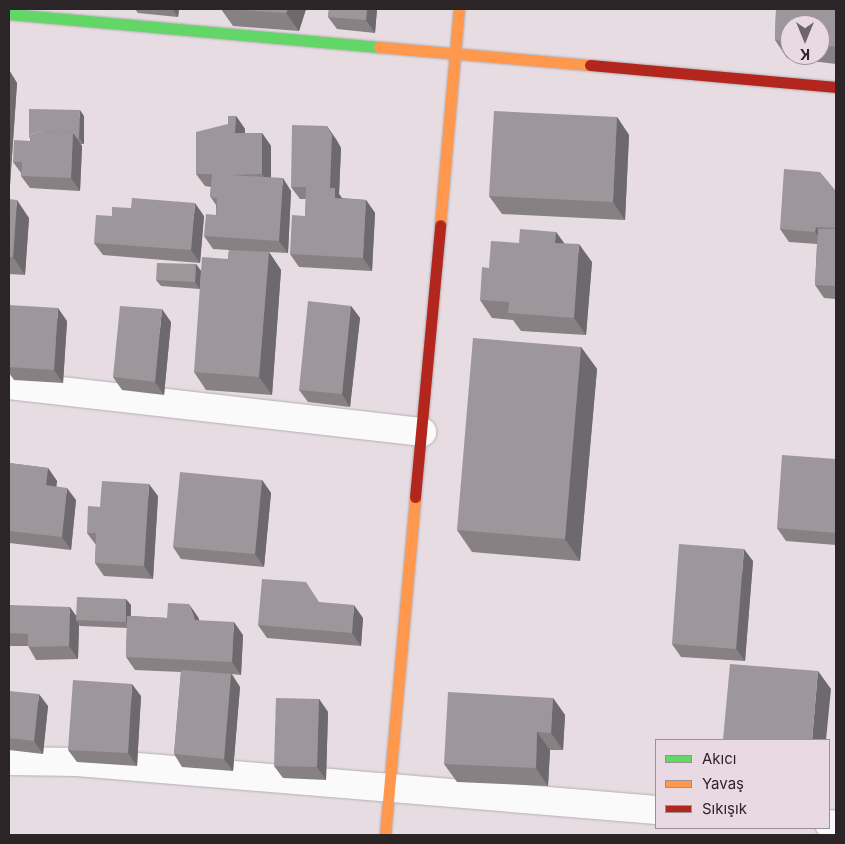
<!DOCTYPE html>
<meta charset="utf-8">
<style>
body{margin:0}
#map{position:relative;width:845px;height:844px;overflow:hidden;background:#e6dce1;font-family:Inter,sans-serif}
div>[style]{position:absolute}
.roads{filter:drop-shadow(0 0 1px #b5aeb2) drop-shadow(0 0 1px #b5aeb2)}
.street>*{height:28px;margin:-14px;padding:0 14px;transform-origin:14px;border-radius:14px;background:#fbfafa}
.fast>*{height:11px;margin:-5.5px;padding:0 5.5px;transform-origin:5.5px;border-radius:5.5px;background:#63d668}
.slow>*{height:11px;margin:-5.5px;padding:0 5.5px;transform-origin:5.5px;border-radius:5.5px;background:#ff974d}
.jam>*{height:11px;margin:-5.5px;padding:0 5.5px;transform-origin:5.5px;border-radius:5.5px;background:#b3261e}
.wall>*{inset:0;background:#878184}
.shaded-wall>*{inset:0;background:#6e696c}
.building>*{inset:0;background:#9d969a}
span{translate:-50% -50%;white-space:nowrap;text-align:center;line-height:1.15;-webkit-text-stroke:5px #e9d9e2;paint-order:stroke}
.frame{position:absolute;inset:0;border:10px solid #2b2528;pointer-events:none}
.legend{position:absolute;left:655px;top:739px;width:175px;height:90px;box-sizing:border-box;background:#e9d9e2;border:1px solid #9d9198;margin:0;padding:6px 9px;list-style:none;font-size:15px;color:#2b2528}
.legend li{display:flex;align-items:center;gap:10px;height:25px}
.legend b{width:25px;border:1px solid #9d9198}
.north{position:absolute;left:780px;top:15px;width:50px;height:50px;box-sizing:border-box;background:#e9d9e2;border:1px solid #9d9198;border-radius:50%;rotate:180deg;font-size:14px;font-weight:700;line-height:20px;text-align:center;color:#2b2528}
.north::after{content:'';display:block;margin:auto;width:18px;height:22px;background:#6c6569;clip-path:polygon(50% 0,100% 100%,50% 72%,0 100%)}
</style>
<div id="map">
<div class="roads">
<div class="street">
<div style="left:9px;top:385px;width:416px;rotate:6.5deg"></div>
<div style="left:9px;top:761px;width:68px;rotate:0.8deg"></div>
<div style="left:77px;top:762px;width:581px;rotate:4.74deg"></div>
<div style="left:829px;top:824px;width:7px;rotate:8deg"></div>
</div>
<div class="fast">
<div style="left:9px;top:14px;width:371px;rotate:5.1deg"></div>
</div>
<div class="slow">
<div style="left:379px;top:47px;width:212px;rotate:4.9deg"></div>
<div style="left:440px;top:225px;width:217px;rotate:-85deg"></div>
<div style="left:385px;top:835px;width:339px;rotate:-84.9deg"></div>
</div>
<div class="jam">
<div style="left:590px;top:65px;width:247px;rotate:5.1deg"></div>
<div style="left:415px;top:497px;width:273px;rotate:-84.7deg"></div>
</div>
</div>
<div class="wall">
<div style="clip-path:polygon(135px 9px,179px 9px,178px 17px,138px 13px)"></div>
<div style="clip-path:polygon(221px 9px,306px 9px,299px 31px,233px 26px)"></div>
<div style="clip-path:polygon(329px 9px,377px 9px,375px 33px,337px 29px,328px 17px)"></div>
<div style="clip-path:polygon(evenodd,776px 9px,836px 9px,836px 64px,787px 58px,775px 40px,776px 9px,790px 25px,820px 25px,820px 55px,790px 55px,790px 25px)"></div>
<div style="clip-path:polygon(9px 70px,17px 83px,9px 199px,29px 218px,25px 275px,9px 274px)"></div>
<div style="clip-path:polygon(84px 116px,84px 144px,81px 144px,82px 146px,80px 191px,30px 188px,21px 176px,21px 173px,13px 162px,30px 141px,30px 138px,29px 137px)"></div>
<div style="clip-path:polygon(236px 116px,245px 129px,245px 133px,262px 133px,271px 146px,271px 178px,291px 191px,288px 253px,269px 252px,281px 270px,272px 395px,206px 390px,194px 372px,228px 259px,229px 250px,213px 249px,204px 236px,216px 215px,216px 205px,210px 196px,211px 187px,205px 186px,196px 174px,228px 124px)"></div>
<div style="clip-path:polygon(617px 117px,629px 135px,625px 220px,502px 214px,489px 196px)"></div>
<div style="clip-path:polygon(336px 139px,341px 148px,339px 194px,342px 198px,366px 200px,375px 213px,372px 271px,299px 267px,290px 254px,305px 216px,306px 199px,300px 199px,291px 187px)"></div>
<div style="clip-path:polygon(835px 190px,836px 190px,836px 299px,824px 298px,815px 285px,817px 244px,789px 242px,780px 229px)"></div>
<div style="clip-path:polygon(204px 216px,200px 263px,103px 255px,94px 243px)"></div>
<div style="clip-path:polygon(556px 232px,564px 243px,592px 262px,586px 335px,521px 331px,513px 320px,492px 318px,480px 300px,489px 268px,519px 243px)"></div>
<div style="clip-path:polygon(196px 264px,201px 271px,200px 289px,161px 286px,156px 280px)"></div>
<div style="clip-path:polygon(9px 305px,67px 321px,63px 383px,14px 380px,9px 373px)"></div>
<div style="clip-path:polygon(351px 306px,360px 318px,350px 407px,308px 402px,299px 390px)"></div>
<div style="clip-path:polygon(171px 322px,164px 395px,122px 390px,113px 377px)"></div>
<div style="clip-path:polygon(581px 347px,597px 369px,580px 561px,472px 552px,457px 530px)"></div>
<div style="clip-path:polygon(836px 459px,836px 545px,786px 541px,777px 528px)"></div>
<div style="clip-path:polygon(9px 463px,48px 468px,57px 481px,56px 486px,76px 500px,71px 550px,9px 543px)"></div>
<div style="clip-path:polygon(262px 480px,271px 493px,264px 567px,181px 559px,173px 547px)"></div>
<div style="clip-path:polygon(158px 496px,153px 579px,104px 576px,95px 563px,96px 545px,87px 533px,100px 507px)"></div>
<div style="clip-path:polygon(753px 561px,745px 661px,681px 657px,672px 644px)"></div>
<div style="clip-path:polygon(319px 602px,363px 618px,361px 646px,267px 638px,258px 625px)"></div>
<div style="clip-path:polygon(9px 605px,76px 615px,131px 605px,131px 616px,167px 618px,198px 617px,199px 620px,243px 635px,241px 675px,232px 674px,240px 687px,233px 771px,182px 767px,174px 754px,181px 672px,135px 670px,126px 657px,127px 628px,80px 626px,79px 625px,78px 659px,36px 660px,28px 646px,9px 646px)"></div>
<div style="clip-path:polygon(9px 691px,48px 706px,43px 754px,9px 750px)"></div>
<div style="clip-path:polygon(141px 696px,137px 766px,77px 762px,68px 750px)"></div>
<div style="clip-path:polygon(553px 698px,565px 715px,563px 750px,550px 750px,548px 786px,457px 782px,444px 764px)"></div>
<div style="clip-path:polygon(319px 699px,328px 712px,326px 780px,283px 778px,274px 766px)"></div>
</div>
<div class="shaded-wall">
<div style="clip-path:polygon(173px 9px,179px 9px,178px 17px,173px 10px)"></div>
<div style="clip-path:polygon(288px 9px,306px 9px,299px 31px,286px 13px)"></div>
<div style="clip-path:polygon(367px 9px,377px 9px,375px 33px,366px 20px)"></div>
<div style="clip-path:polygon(9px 70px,17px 83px,9px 200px)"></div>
<div style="clip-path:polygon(80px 110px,84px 116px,84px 144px,79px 138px)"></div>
<div style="clip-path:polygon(236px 116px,245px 129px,244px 146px,235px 133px)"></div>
<div style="clip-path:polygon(617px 117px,629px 135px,625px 220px,613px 202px)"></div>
<div style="clip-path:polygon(327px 126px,336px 139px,341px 148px,339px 194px,344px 201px,335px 198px,330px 188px)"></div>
<div style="clip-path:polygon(73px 133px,82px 146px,80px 191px,71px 178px)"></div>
<div style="clip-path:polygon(262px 133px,271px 146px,271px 187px,262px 174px)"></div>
<div style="clip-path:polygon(283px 178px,291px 191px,288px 253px,279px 241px)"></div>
<div style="clip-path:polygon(17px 200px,29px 218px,25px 275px,13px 257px)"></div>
<div style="clip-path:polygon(366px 200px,375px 213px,372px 271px,363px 258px)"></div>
<div style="clip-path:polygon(195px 203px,204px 216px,200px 263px,191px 250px)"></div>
<div style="clip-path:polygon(816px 227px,824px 239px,824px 244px,815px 232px)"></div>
<div style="clip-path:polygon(556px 232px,569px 250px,555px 243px)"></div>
<div style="clip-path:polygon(579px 244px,592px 262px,586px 335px,574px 318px)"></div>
<div style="clip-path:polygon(269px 252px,281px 270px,272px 395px,259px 377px)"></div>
<div style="clip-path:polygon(196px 264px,201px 271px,200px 289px,195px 282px)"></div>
<div style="clip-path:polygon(351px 306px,360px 318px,350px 407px,342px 394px)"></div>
<div style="clip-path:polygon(58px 308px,67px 321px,63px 383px,54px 370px)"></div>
<div style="clip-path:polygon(162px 309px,171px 322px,164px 395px,155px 382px)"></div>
<div style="clip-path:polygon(581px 347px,597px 369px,580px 561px,565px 539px)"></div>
<div style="clip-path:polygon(48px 468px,57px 481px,55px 498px,46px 485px)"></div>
<div style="clip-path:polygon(262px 480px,271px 493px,264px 567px,255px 554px)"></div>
<div style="clip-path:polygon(149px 484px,158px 496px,153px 579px,144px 566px)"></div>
<div style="clip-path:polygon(67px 488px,76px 500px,71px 550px,62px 537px)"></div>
<div style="clip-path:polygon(744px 549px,753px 561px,745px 661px,736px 649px)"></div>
<div style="clip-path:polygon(126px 599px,131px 605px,130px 628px,126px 622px)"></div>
<div style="clip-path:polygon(189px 604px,198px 617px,204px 633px,195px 620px)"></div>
<div style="clip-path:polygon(354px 605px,363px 618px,361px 646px,352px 633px)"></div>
<div style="clip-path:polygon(70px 607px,79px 620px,76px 620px,79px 625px,78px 659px,69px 646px)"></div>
<div style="clip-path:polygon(234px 622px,243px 635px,241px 675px,232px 662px)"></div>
<div style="clip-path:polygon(818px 671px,831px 689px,826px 740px,812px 740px)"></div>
<div style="clip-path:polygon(231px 674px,240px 687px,233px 771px,224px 759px)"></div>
<div style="clip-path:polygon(132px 684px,141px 696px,137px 766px,128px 753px)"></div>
<div style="clip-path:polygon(39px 694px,48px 706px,43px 754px,34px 741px)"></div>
<div style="clip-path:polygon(553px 698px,565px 715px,563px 750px,551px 733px)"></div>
<div style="clip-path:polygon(319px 699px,328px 712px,326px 780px,317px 767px)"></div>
<div style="clip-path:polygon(537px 732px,550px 750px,548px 786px,536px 768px)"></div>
</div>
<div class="building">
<div style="clip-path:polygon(159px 9px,173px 9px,173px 10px)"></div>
<div style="clip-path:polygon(227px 9px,288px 9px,286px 13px)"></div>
<div style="clip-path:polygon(329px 9px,367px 9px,366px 20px,328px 17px)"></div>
<div style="clip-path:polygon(776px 9px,836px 9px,836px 47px,820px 45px,820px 25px,790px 25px,790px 42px,775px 40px)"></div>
<div style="clip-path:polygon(29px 109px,80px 110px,79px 138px,77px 138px,73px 133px,42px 131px,31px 134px,30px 137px,29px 137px)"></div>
<div style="clip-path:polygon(494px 111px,617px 117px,613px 202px,489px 196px)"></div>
<div style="clip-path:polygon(228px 116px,236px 116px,235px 133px,262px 133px,262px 174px,231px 175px,283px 178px,279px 241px,204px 236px,206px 214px,216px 215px,217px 199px,210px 196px,212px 174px,196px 174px,196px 132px,228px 124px)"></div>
<div style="clip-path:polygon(292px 125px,327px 126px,332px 135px,330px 188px,335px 188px,335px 198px,366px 200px,363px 258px,290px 254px,292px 215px,305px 216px,306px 187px,291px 187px)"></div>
<div style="clip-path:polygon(42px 131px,73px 133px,71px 178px,21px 176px,22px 162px,13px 162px,14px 140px,30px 141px,31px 134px)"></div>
<div style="clip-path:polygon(784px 169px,820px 172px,835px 190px,836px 190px,836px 228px,816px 227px,815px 232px,780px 229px)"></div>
<div style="clip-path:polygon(132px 198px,195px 203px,191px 250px,94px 243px,96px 215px,112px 216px,112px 207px,131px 208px)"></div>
<div style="clip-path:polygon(9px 199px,17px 200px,13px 257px,9px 257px)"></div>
<div style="clip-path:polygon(520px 229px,556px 232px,555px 243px,579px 244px,574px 318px,508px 313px,509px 302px,480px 300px,482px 267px,489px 268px,491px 241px,519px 243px)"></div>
<div style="clip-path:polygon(818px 229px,836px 229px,836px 286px,815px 285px)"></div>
<div style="clip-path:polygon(229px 250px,269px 252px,259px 377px,194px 372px,202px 257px,228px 259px)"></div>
<div style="clip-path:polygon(157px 263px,196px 264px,195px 282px,156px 280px)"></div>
<div style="clip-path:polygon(308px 301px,351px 306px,342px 394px,299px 390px)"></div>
<div style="clip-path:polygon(9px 305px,58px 308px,54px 370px,9px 367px)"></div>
<div style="clip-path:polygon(120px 306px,162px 309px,155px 382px,113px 377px)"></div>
<div style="clip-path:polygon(473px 338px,581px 347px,565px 539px,457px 530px)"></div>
<div style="clip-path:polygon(782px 455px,836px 459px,836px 533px,777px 528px)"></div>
<div style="clip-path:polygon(9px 463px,48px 468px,46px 485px,67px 488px,62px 537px,9px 531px)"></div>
<div style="clip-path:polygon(180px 472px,262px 480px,255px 554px,173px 547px)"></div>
<div style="clip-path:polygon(102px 481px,149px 484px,144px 566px,95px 563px,96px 533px,87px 533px,88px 506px,100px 507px)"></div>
<div style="clip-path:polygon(679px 544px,744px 549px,736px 649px,672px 644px)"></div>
<div style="clip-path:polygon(262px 579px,306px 582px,319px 602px,354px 605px,352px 633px,258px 625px)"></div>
<div style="clip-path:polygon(77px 597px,126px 599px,126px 622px,76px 620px)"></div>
<div style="clip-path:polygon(168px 603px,189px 604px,195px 620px,234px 622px,232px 662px,126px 657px,127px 616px,167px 618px)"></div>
<div style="clip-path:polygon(9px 605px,70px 607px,69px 646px,28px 647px,28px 634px,9px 633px)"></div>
<div style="clip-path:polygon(730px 664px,818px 671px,812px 740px,723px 740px)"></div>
<div style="clip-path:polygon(181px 670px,231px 674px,224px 759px,174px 754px)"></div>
<div style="clip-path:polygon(73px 680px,132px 684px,128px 753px,68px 750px)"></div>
<div style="clip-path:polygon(9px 691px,39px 694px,34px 741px,9px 738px)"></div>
<div style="clip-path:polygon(448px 692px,553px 698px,551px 733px,537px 732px,536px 768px,444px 764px)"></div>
<div style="clip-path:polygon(276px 698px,319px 699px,317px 767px,274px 766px)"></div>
</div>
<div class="frame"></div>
<ul class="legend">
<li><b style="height:6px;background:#63d668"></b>Akıcı</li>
<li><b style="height:6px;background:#ff974d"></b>Yavaş</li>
<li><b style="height:6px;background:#b3261e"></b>Sıkışık</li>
</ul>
<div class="north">K</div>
</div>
